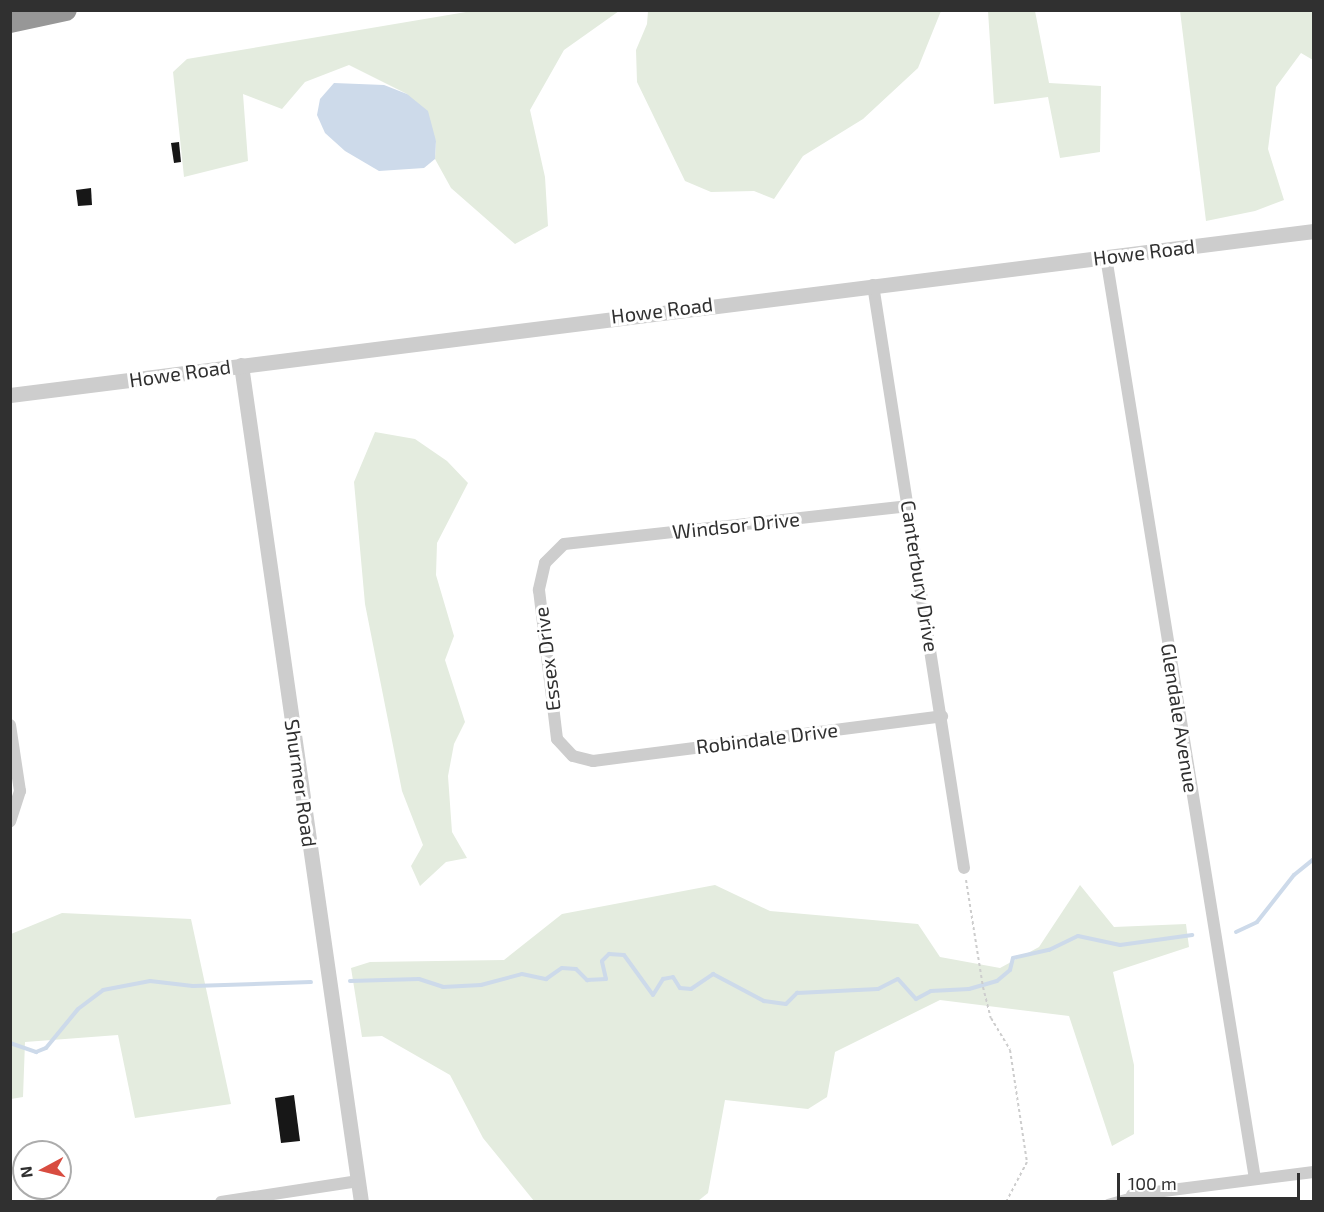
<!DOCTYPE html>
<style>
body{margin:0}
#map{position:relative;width:1324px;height:1212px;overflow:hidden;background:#fff;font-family:"Exo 2",sans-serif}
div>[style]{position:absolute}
.green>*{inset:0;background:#e4ecdf}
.water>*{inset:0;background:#cddaea}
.stream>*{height:4px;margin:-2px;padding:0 2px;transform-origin:2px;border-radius:2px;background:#cddaea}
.building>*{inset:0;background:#171717}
.path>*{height:2px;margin-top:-1px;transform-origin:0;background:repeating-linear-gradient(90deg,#cdcdcd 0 3px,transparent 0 6px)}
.service>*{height:6px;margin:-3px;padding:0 3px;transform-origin:3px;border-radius:3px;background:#cdcdcd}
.minor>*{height:12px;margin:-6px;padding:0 6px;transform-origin:6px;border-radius:6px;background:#cdcdcd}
.tertiary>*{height:15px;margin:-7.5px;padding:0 7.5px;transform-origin:7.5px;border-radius:7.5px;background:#cdcdcd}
.motorway>*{height:22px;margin:-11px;padding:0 11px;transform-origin:11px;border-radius:11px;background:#979797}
span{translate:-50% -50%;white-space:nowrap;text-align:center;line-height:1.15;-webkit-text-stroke:6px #fff;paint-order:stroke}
.street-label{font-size:20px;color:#303030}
.frame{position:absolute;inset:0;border:12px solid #303030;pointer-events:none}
.north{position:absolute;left:12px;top:1140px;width:60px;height:60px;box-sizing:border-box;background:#fff;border:2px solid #acacac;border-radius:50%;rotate:263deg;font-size:16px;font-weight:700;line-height:24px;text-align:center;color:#303030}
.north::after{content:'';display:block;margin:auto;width:21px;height:27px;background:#d84c40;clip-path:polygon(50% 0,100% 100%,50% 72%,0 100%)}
.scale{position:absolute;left:1117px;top:1173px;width:183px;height:27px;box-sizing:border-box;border:3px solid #303030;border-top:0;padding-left:8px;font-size:18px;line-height:21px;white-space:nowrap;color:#303030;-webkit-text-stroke:4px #fff;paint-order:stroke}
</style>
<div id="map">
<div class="green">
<div style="clip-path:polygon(472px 11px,619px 11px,564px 50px,530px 110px,545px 177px,548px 226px,515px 244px,451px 188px,435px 159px,436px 141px,407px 94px,349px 65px,305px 82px,282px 109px,243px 94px,248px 161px,184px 177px,173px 72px,187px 59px)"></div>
<div style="clip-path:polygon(648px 11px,648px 10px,941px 11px,918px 68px,863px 119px,803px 156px,774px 199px,754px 191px,711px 192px,685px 181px,637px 82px,636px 50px,647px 24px)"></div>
<div style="clip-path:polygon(988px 11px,1035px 11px,1049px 83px,1101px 86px,1100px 152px,1060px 158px,1048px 97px,994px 104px)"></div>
<div style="clip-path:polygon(1180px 11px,1313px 11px,1313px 60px,1301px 53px,1276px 87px,1268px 149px,1284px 200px,1255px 211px,1206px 221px)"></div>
<div style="clip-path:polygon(375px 432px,415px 439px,447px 461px,468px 483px,437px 543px,436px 575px,454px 636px,445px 660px,465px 722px,454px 744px,448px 776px,452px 832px,467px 858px,446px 862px,420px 886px,411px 866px,423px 845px,402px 791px,365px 604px,354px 482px)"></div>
<div style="clip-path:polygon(715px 885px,770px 911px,918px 924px,940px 957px,1000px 968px,1039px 947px,1080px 885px,1114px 927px,1186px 924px,1189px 947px,1113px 972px,1134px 1065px,1134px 1134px,1112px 1146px,1069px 1016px,940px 1000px,835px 1052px,827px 1097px,808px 1109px,725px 1100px,708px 1193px,698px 1201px,534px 1201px,483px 1138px,450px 1075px,382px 1036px,362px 1037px,351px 968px,370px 962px,504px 960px,562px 914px)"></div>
<div style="clip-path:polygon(62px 913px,191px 919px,231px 1104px,135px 1118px,118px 1035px,25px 1042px,23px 1097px,11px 1099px,11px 934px)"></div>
</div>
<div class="water">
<div style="clip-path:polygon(334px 83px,384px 85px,407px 94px,428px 111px,436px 141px,435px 159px,424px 168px,379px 171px,345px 151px,325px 133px,317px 115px,320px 99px)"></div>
</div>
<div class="stream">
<div style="left:1236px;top:932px;width:23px;rotate:-25deg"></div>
<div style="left:1257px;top:922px;width:60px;rotate:-51.8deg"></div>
<div style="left:1294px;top:875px;width:26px;rotate:-39deg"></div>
<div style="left:350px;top:981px;width:69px;rotate:-1.7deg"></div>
<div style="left:419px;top:979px;width:25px;rotate:18deg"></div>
<div style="left:443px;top:987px;width:38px;rotate:-3deg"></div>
<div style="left:481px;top:985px;width:42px;rotate:-15deg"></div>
<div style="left:522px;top:974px;width:25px;rotate:12deg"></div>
<div style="left:546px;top:979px;width:19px;rotate:-35deg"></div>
<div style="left:562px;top:968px;width:14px;rotate:4deg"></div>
<div style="left:576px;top:969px;width:16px;rotate:45deg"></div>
<div style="left:587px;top:980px;width:19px;rotate:-3deg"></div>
<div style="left:606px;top:979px;width:18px;rotate:-103deg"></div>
<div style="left:602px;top:961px;width:10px;rotate:-45deg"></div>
<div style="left:609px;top:954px;width:15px;rotate:4deg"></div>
<div style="left:624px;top:955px;width:49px;rotate:54.1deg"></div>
<div style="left:653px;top:995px;width:19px;rotate:-58deg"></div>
<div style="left:663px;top:979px;width:10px;rotate:-11deg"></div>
<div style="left:673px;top:977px;width:13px;rotate:58deg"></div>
<div style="left:680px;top:988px;width:11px;rotate:5deg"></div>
<div style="left:691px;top:989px;width:27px;rotate:-34deg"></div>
<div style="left:713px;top:974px;width:58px;rotate:27.9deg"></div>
<div style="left:764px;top:1001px;width:22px;rotate:8deg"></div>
<div style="left:786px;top:1004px;width:16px;rotate:-45deg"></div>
<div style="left:797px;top:993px;width:81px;rotate:-2.8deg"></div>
<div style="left:878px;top:989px;width:22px;rotate:-27deg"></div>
<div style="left:898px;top:979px;width:27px;rotate:48deg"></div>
<div style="left:916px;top:999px;width:17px;rotate:-28deg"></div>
<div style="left:931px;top:991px;width:38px;rotate:-3deg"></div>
<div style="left:969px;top:989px;width:29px;rotate:-16deg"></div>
<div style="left:997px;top:981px;width:17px;rotate:-40deg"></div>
<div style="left:1010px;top:970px;width:12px;rotate:-76deg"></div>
<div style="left:1013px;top:958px;width:37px;rotate:-13deg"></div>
<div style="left:1049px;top:950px;width:32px;rotate:-26deg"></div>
<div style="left:1078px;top:936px;width:43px;rotate:12.1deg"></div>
<div style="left:1120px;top:945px;width:73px;rotate:-7.9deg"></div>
<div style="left:10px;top:1043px;width:28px;rotate:19deg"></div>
<div style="left:36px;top:1052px;width:11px;rotate:-22deg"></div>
<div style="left:46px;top:1048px;width:50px;rotate:-50.6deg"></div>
<div style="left:78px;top:1009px;width:31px;rotate:-37deg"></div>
<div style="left:103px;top:990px;width:48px;rotate:-10.8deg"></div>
<div style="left:150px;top:981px;width:43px;rotate:6.6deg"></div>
<div style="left:193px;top:986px;width:118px;rotate:-1.9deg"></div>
</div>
<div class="building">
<div style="clip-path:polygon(179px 142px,181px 162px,174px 163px,171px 143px)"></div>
<div style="clip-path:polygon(91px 188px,92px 205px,78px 206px,76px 190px)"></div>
<div style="clip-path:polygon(294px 1095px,300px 1141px,281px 1143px,275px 1098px)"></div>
</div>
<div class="path">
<div style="left:966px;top:880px;width:108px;rotate:81deg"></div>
<div style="left:983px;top:987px;width:32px;rotate:76deg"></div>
<div style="left:991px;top:1018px;width:37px;rotate:59deg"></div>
<div style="left:1010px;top:1050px;width:113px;rotate:81.4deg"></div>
<div style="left:1027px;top:1162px;width:45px;rotate:117.7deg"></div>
</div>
<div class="service">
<div style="left:1108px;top:1202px;width:25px;rotate:-16deg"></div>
</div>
<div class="minor">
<div style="left:1106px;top:257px;width:934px;rotate:80.82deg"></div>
<div style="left:873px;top:285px;width:590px;rotate:81.13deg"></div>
<div style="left:909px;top:506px;width:347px;rotate:173.7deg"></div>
<div style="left:564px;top:544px;width:27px;rotate:135deg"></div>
<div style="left:545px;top:563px;width:28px;rotate:103deg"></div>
<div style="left:539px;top:590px;width:150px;rotate:83.1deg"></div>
<div style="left:557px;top:739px;width:23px;rotate:47deg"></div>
<div style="left:573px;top:756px;width:21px;rotate:14deg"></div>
<div style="left:593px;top:761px;width:352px;rotate:-7.3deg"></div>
<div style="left:10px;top:725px;width:67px;rotate:81.4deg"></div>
<div style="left:20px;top:791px;width:32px;rotate:108deg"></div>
<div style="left:1132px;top:1195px;width:183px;rotate:-7.2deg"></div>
<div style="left:221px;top:1202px;width:139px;rotate:-8.7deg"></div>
</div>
<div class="tertiary">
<div style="left:241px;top:365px;width:846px;rotate:81.84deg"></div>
<div style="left:10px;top:395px;width:1314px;rotate:-7.17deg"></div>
</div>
<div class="motorway">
<div style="left:10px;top:22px;width:57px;rotate:-12.1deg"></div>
</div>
<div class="street-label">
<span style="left:1144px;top:252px;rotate:-7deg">Howe Road</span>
<span style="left:662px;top:310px;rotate:-7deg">Howe Road</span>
<span style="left:180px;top:373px;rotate:-8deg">Howe Road</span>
<span style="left:736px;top:525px;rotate:-6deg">Windsor Drive</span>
<span style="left:920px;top:576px;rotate:81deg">Canterbury Drive</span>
<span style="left:547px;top:659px;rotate:-97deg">Essex Drive</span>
<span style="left:1180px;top:718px;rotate:81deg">Glendale Avenue</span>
<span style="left:767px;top:738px;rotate:-7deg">Robindale Drive</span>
<span style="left:301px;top:783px;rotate:82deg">Shurmer Road</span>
</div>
<div class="frame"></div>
<div class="north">N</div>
<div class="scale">100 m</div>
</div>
